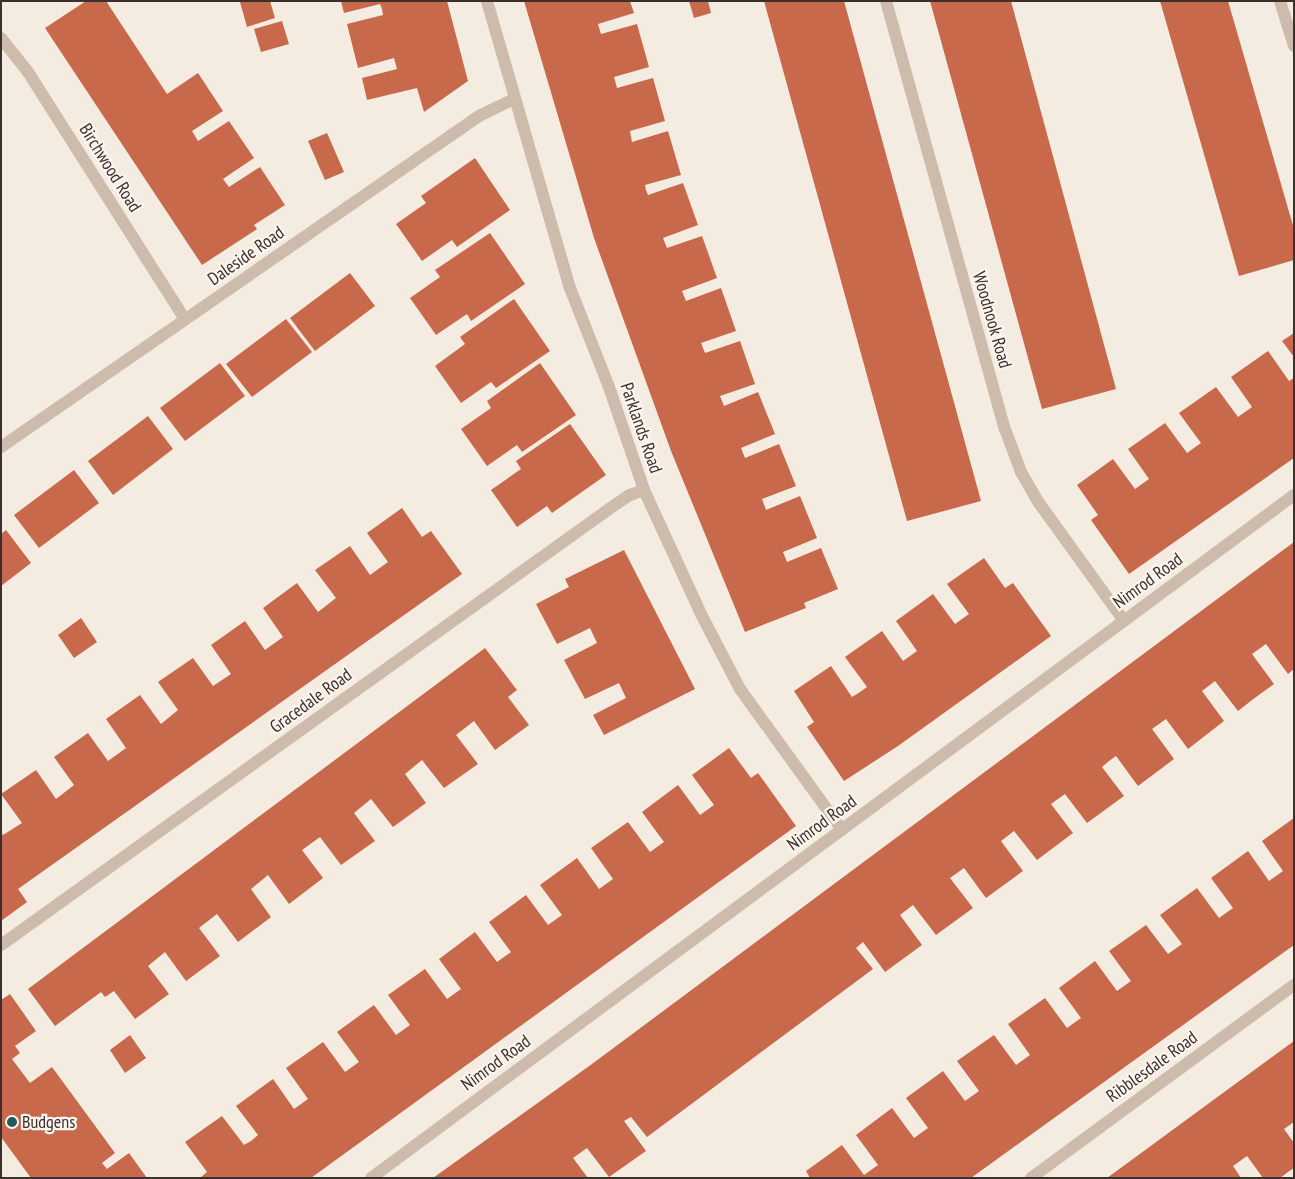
<!DOCTYPE html>
<style>
body{margin:0}
#map{position:relative;width:1295px;height:1179px;overflow:hidden;background:#f4ebe1;font-family:"PT Sans Narrow",sans-serif}
div>[style]{position:absolute}
.building>*{inset:0;background:#c8694b}
.minor>*{height:12px;margin:-6px;padding:0 6px;transform-origin:6px;border-radius:6px;background:#cdbbac}
.dots>*{width:14px;height:14px;translate:-50% -50%;box-sizing:border-box;border:2px solid #fbf5ee;border-radius:50%}
span{translate:-50% -50%;white-space:nowrap;text-align:center;line-height:1.15;-webkit-text-stroke:4.5px #fbf5ee;paint-order:stroke}
.street-label{font-size:18px;color:#3b302b}
.poi-label{font-size:18px;color:#3b302b}
.left{translate:0 -50%;text-align:left}
.frame{position:absolute;inset:0;border:2px solid #3b302b;pointer-events:none}
</style>
<div id="map">
<div class="building">
<div style="clip-path:polygon(86px 1px,106px 1px,167px 94px,198px 73px,223px 111px,192px 131px,198px 141px,229px 121px,254px 158px,223px 179px,229px 187px,260px 167px,285px 205px,254px 225px,257px 229px,202px 265px,45px 28px)"></div>
<div style="clip-path:polygon(270px 1px,275px 18px,247px 27px,240px 2px)"></div>
<div style="clip-path:polygon(341px 1px,447px 1px,468px 81px,424px 112px,417px 88px,367px 100px,362px 78px,397px 69px,394px 58px,358px 68px,347px 24px,383px 15px,382px 9px,380px 4px,344px 13px)"></div>
<div style="clip-path:polygon(524px 1px,630px 1px,634px 13px,598px 24px,601px 34px,637px 24px,649px 67px,614px 77px,617px 88px,653px 78px,665px 121px,630px 131px,632px 142px,668px 131px,681px 175px,645px 185px,646px 190px,648px 195px,683px 183px,698px 225px,663px 238px,667px 248px,702px 236px,717px 278px,682px 291px,686px 301px,721px 288px,736px 331px,701px 343px,705px 353px,740px 341px,755px 384px,720px 396px,724px 406px,758px 392px,775px 434px,741px 448px,745px 458px,779px 444px,796px 486px,762px 499px,766px 510px,800px 496px,817px 538px,783px 552px,787px 562px,821px 548px,838px 589px,804px 603px,806px 608px,745px 632px,671px 451px,594px 238px)"></div>
<div style="clip-path:polygon(689px 1px,708px 1px,711px 13px,694px 18px)"></div>
<div style="clip-path:polygon(764px 1px,844px 1px,981px 501px,907px 521px)"></div>
<div style="clip-path:polygon(930px 1px,1011px 1px,1116px 389px,1042px 409px)"></div>
<div style="clip-path:polygon(1160px 1px,1228px 1px,1294px 229px,1294px 260px,1239px 276px)"></div>
<div style="clip-path:polygon(282px 21px,289px 44px,261px 52px,254px 29px)"></div>
<div style="clip-path:polygon(327px 133px,344px 172px,325px 180px,308px 141px)"></div>
<div style="clip-path:polygon(475px 158px,510px 210px,457px 247px,452px 240px,422px 261px,396px 224px,426px 203px,421px 196px)"></div>
<div style="clip-path:polygon(490px 233px,525px 284px,471px 321px,467px 314px,436px 335px,410px 298px,440px 277px,435px 270px)"></div>
<div style="clip-path:polygon(350px 273px,375px 306px,315px 351px,290px 318px)"></div>
<div style="clip-path:polygon(514px 299px,550px 351px,496px 388px,491px 382px,461px 403px,435px 366px,465px 344px,460px 337px)"></div>
<div style="clip-path:polygon(286px 319px,312px 352px,252px 397px,226px 364px)"></div>
<div style="clip-path:polygon(1294px 333px,1294px 357px,1282px 341px)"></div>
<div style="clip-path:polygon(1268px 351px,1289px 381px,1294px 378px,1294px 458px,1129px 574px,1091px 520px,1098px 515px,1077px 485px,1113px 459px,1135px 489px,1149px 479px,1128px 449px,1165px 423px,1187px 453px,1201px 443px,1179px 413px,1216px 387px,1238px 417px,1252px 407px,1231px 377px)"></div>
<div style="clip-path:polygon(220px 363px,245px 396px,185px 441px,160px 408px)"></div>
<div style="clip-path:polygon(540px 363px,576px 415px,522px 452px,517px 445px,487px 466px,461px 429px,491px 408px,487px 401px)"></div>
<div style="clip-path:polygon(148px 416px,173px 449px,113px 495px,88px 461px)"></div>
<div style="clip-path:polygon(570px 424px,606px 475px,552px 513px,547px 506px,517px 527px,491px 490px,521px 469px,516px 461px)"></div>
<div style="clip-path:polygon(74px 470px,99px 503px,39px 548px,14px 515px)"></div>
<div style="clip-path:polygon(402px 508px,422px 537px,431px 531px,462px 574px,18px 889px,27px 902px,1px 921px,1px 832px,3px 835px,22px 823px,1px 794px,36px 770px,56px 799px,74px 785px,54px 757px,88px 733px,108px 761px,126px 748px,106px 719px,140px 695px,161px 724px,178px 710px,158px 682px,193px 658px,213px 686px,231px 674px,211px 645px,245px 621px,265px 650px,283px 637px,263px 608px,297px 583px,318px 612px,336px 598px,315px 570px,350px 546px,370px 575px,388px 562px,367px 533px)"></div>
<div style="clip-path:polygon(6px 530px,31px 563px,1px 586px,1px 534px)"></div>
<div style="clip-path:polygon(1294px 542px,1294px 669px,1288px 674px,1266px 644px,1252px 654px,1274px 684px,1256px 697px,1238px 711px,1215px 681px,1202px 691px,1224px 721px,1188px 749px,1166px 719px,1152px 729px,1174px 759px,1138px 786px,1116px 756px,1109px 761px,1102px 767px,1124px 796px,1087px 823px,1065px 794px,1051px 804px,1073px 833px,1037px 860px,1014px 831px,1001px 841px,1023px 871px,986px 898px,964px 868px,950px 878px,973px 908px,936px 935px,913px 905px,900px 915px,922px 945px,885px 972px,863px 942px,856px 948px,873px 969px,647px 1137px,631px 1117px,624px 1121px,646px 1151px,609px 1177px,587px 1148px,573px 1158px,588px 1178px,433px 1178px,592px 1064px)"></div>
<div style="clip-path:polygon(624px 550px,695px 689px,604px 735px,593px 715px,626px 698px,619px 683px,585px 699px,564px 660px,597px 643px,590px 628px,557px 644px,536px 604px,569px 587px,565px 579px)"></div>
<div style="clip-path:polygon(984px 558px,1005px 588px,1013px 583px,1051px 636px,898px 746px,844px 781px,807px 727px,814px 722px,794px 691px,831px 666px,852px 697px,860px 692px,867px 687px,845px 657px,882px 631px,903px 661px,917px 651px,896px 621px,933px 594px,955px 624px,969px 614px,947px 584px)"></div>
<div style="clip-path:polygon(81px 618px,97px 642px,74px 658px,58px 635px)"></div>
<div style="clip-path:polygon(485px 648px,517px 690px,508px 697px,529px 725px,495px 750px,474px 721px,456px 735px,478px 764px,444px 788px,422px 760px,405px 774px,426px 803px,393px 827px,371px 799px,354px 813px,375px 841px,341px 865px,320px 837px,302px 850px,323px 878px,289px 904px,268px 875px,251px 889px,271px 917px,238px 942px,217px 914px,199px 928px,220px 956px,186px 981px,165px 952px,148px 966px,169px 994px,135px 1019px,114px 991px,105px 997px,101px 992px,55px 1026px,28px 989px)"></div>
<div style="clip-path:polygon(729px 748px,751px 778px,758px 773px,796px 826px,311px 1178px,200px 1178px,207px 1172px,185px 1142px,222px 1116px,244px 1145px,251px 1141px,258px 1135px,236px 1106px,273px 1079px,294px 1109px,308px 1099px,286px 1068px,323px 1042px,345px 1072px,359px 1062px,337px 1032px,374px 1005px,396px 1035px,410px 1025px,388px 995px,425px 969px,447px 999px,461px 989px,439px 959px,475px 932px,497px 962px,511px 952px,489px 922px,526px 895px,548px 925px,562px 915px,540px 885px,577px 858px,599px 889px,613px 879px,591px 848px,628px 822px,650px 852px,664px 842px,642px 812px,678px 785px,700px 815px,714px 805px,692px 775px)"></div>
<div style="clip-path:polygon(1294px 818px,1294px 945px,971px 1178px,810px 1178px,806px 1171px,842px 1145px,864px 1175px,878px 1165px,856px 1135px,892px 1108px,914px 1138px,928px 1128px,906px 1098px,943px 1071px,965px 1101px,979px 1091px,957px 1061px,994px 1035px,1016px 1065px,1030px 1055px,1008px 1024px,1045px 998px,1067px 1028px,1081px 1018px,1059px 988px,1095px 961px,1117px 991px,1131px 981px,1109px 951px,1146px 925px,1168px 954px,1182px 944px,1160px 915px,1197px 888px,1219px 918px,1233px 908px,1211px 878px,1248px 851px,1269px 881px,1283px 871px,1262px 841px)"></div>
<div style="clip-path:polygon(10px 994px,36px 1031px,15px 1046px,20px 1053px,12px 1059px,30px 1083px,52px 1067px,115px 1153px,102px 1163px,107px 1169px,129px 1153px,147px 1178px,31px 1178px,1px 1137px,1px 1000px)"></div>
<div style="clip-path:polygon(130px 1035px,146px 1058px,125px 1073px,110px 1050px)"></div>
<div style="clip-path:polygon(1294px 1041px,1294px 1122px,1284px 1129px,1294px 1143px,1294px 1168px,1288px 1172px,1280px 1178px,1263px 1178px,1247px 1156px,1233px 1166px,1241px 1178px,1107px 1178px)"></div>
</div>
<div class="minor">
<div style="left:487px;top:1px;width:299px;rotate:73.9deg"></div>
<div style="left:570px;top:288px;width:106px;rotate:68.5deg"></div>
<div style="left:609px;top:387px;width:109px;rotate:71.2deg"></div>
<div style="left:644px;top:490px;width:136px;rotate:65.3deg"></div>
<div style="left:701px;top:614px;width:85px;rotate:62.5deg"></div>
<div style="left:740px;top:689px;width:174px;rotate:54.1deg"></div>
<div style="left:886px;top:1px;width:444px;rotate:74.5deg"></div>
<div style="left:1005px;top:429px;width:46px;rotate:69.6deg"></div>
<div style="left:1021px;top:472px;width:36px;rotate:60deg"></div>
<div style="left:1039px;top:503px;width:145px;rotate:54.2deg"></div>
<div style="left:1280px;top:1px;width:47px;rotate:72.7deg"></div>
<div style="left:1px;top:38px;width:43px;rotate:51.5deg"></div>
<div style="left:28px;top:72px;width:293px;rotate:57.6deg"></div>
<div style="left:1px;top:447px;width:581px;rotate:-34.7deg"></div>
<div style="left:479px;top:116px;width:39px;rotate:-26deg"></div>
<div style="left:1px;top:945px;width:748px;rotate:-35.64deg"></div>
<div style="left:609px;top:509px;width:25px;rotate:-34deg"></div>
<div style="left:630px;top:495px;width:15px;rotate:-20deg"></div>
<div style="left:371px;top:1178px;width:1148px;rotate:-36.5deg"></div>
<div style="left:1031px;top:1178px;width:326px;rotate:-36.3deg"></div>
</div>
<div class="dots">
<div style="left:12px;top:1122px;background:#1f5a5e"></div>
</div>
<div class="street-label">
<span style="left:110px;top:168px;rotate:58deg">Birchwood Road</span>
<span style="left:246px;top:256px;rotate:-35deg">Daleside Road</span>
<span style="left:992px;top:320px;rotate:74deg">Woodnook Road</span>
<span style="left:641px;top:428px;rotate:71deg">Parklands Road</span>
<span style="left:1148px;top:581px;rotate:-36deg">Nimrod Road</span>
<span style="left:311px;top:701px;rotate:-36deg">Gracedale Road</span>
<span style="left:822px;top:823px;rotate:-36deg">Nimrod Road</span>
<span style="left:496px;top:1063px;rotate:-36deg">Nimrod Road</span>
<span style="left:1152px;top:1067px;rotate:-36deg">Ribblesdale Road</span>
</div>
<div class="poi-label">
<span class="left" style="left:22px;top:1122px">Budgens</span>
</div>
<div class="frame"></div>
</div>
